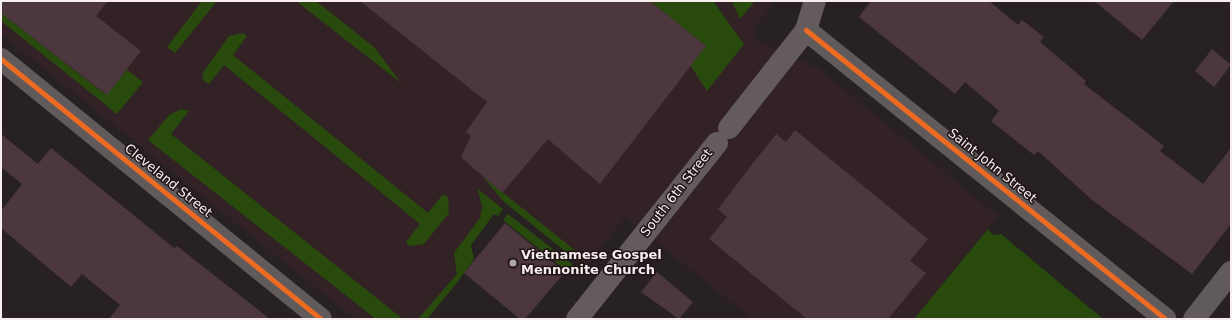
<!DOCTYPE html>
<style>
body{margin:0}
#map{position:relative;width:1232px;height:320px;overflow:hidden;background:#282122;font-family:"DejaVu Sans",sans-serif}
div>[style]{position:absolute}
.built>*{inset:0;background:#332225}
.green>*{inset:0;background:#284b0d}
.building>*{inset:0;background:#4b373d}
.minor>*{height:22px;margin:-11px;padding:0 11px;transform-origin:11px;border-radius:11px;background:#605a5b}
.major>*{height:22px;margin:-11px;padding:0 11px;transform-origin:11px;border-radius:11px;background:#645b5c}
.cycleway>*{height:5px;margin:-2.5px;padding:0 2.5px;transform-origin:2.5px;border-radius:2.5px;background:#ed6a23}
.dots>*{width:11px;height:11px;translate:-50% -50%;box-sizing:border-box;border:2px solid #211517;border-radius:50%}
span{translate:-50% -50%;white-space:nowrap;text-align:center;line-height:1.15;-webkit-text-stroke:3px #211517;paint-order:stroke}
.street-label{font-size:13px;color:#f8eeef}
.poi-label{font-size:13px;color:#f8eeef;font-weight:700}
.left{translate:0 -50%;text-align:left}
.frame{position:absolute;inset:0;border:2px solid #f8eeef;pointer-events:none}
</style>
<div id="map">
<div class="built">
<div style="clip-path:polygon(1px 1px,775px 1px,752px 30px,756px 40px,819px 69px,998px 216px,914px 319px,752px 319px,625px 217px,585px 267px,503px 201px,469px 247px,461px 274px,424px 319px,355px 319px,1px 34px)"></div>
</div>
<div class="green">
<div style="clip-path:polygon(202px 1px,217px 1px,175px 53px,167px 47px)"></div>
<div style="clip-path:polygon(296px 1px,316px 1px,375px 48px,401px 83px)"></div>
<div style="clip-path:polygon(650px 1px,713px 1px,744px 44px,707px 91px,690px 65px,706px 46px)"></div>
<div style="clip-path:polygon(732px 1px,755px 1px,740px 19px)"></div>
<div style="clip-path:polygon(1px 13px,106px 95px,127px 70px,143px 82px,117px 114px,1px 21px)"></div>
<div style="clip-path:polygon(243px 33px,247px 36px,233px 55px,428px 213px,443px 194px,448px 197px,449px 213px,424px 244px,409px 246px,406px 242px,420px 224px,224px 65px,209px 84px,204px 81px,202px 74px,229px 36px)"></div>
<div style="clip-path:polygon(181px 109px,189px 111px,171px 134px,403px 319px,376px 319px,148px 140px,169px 115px)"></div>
<div style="clip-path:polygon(482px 176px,581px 255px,577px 261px,503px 201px)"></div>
<div style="clip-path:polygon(478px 189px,503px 209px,498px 216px,494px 214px,471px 245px,474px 259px,456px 284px,427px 319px,418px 319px,457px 274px,454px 253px,480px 218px,482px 207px)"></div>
<div style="clip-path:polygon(508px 214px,573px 265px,568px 272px,503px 220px)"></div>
<div style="clip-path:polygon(988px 229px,993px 235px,1001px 234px,1103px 319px,914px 319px)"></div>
</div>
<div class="building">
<div style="clip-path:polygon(1px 1px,108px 1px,96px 16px,141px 51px,107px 95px,1px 13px)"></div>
<div style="clip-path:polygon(360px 1px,650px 1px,706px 46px,600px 184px,548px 139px,502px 193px,461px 157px,471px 136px,466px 132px,487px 102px)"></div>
<div style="clip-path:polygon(871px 1px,989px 1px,1018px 25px,1022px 20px,1044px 37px,1040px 42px,1086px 81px,1084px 84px,1164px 146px,1160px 151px,1203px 184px,1231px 148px,1231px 224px,1192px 274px,1092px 200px,1038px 151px,1034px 155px,991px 121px,999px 111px,965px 82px,955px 94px,859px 17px)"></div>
<div style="clip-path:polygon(1094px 1px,1174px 1px,1142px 40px)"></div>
<div style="clip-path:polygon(1212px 49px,1231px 65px,1214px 87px,1195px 71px)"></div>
<div style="clip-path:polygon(795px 130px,928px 239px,910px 261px,926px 273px,888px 319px,807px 319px,709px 239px,727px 217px,718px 209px,757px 158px,776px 134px,786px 142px)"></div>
<div style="clip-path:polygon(1px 134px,38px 164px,51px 148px,174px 248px,177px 246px,270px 319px,109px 319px,120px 305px,82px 274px,71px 287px,1px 228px,1px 211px,22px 184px,1px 167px)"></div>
<div style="clip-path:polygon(505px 223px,565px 272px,525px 319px,520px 319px,464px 273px)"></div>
<div style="clip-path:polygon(657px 272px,693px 302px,679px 319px,641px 292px)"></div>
</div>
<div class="minor">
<div style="left:806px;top:30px;width:461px;rotate:38.8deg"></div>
<div style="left:1px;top:59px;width:412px;rotate:39.1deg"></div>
<div style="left:1194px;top:319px;width:60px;rotate:-51.8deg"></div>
</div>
<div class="major">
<div style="left:729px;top:128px;width:125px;rotate:-51.8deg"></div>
<div style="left:806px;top:30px;width:30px;rotate:-73deg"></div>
<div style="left:577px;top:319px;width:225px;rotate:-51.5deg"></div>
</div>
<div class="cycleway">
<div style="left:806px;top:30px;width:461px;rotate:38.8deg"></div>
<div style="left:1px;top:59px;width:412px;rotate:39.1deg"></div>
</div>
<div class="dots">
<div style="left:513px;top:263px;background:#afa6a7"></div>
</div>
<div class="street-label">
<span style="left:992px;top:166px;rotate:39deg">Saint John Street</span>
<span style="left:168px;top:181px;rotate:39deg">Cleveland Street</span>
<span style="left:677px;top:193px;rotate:-52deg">South 6th Street</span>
</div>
<div class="poi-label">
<span class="left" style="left:521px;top:263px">Vietnamese Gospel<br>Mennonite Church</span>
</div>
<div class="frame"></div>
</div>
